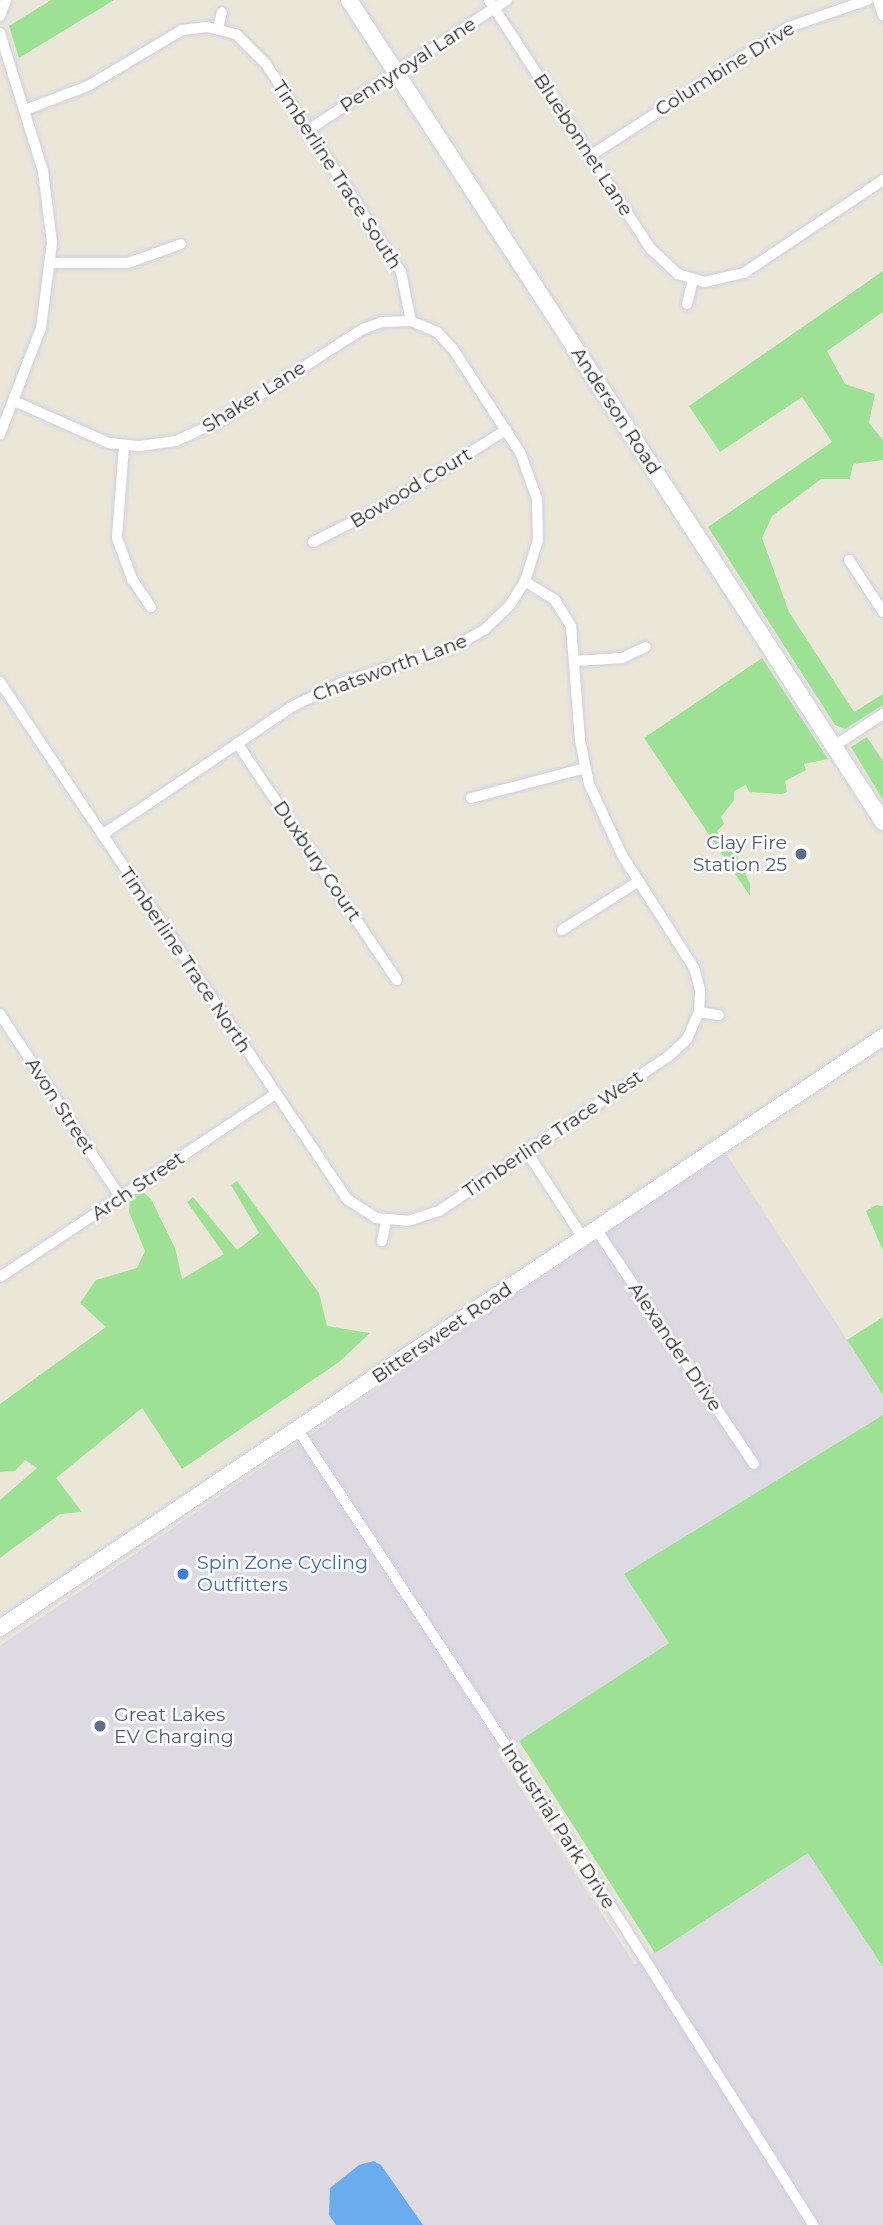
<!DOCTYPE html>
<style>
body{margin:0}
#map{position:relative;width:883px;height:2225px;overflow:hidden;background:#eae7d9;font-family:Montserrat,sans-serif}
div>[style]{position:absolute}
.industrial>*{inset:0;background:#dedae2}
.green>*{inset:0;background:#9de294}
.water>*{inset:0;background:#6aadee}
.roads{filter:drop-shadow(0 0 2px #cfcee1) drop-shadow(0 0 2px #cfcee1)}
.street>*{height:10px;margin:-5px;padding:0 5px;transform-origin:5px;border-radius:5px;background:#fff}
.secondary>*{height:16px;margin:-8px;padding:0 8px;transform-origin:8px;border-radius:8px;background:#fff}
.dots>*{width:19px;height:19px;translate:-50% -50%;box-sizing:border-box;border:4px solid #fff;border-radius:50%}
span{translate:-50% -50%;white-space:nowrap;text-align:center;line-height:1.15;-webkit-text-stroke:5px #fff;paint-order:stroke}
.street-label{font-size:19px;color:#272727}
.service-label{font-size:19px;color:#4e5e75}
.right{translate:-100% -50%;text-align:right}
.left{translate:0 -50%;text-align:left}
.shop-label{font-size:19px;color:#366cbe}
</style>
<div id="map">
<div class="industrial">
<div style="clip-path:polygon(725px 1152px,883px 1395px,883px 1415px,625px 1574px,669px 1643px,499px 1755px,635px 1965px,808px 1852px,883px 1967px,883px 2225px,0 2225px,0 1646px)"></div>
</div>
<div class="green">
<div style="clip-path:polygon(51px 0,114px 0,19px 58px,9px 26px)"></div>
<div style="clip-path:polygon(883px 271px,883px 312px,827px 351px,845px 384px,875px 394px,869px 423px,883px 440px,883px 460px,853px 464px,850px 479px,821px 479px,772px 516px,762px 538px,789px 612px,854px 712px,883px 694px,883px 705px,845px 729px,835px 725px,708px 527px,832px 442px,802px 397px,720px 452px,689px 406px)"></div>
<div style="clip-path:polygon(762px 658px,828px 759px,804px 764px,806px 770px,785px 781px,787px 792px,782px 794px,749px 792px,746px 785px,734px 791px,734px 800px,721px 817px,724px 824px,717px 831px,728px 848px,732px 845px,750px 884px,750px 896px,644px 738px)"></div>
<div style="clip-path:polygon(867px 737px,883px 761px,883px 800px,851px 747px)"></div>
<div style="clip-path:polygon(237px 1181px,319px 1293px,327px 1326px,370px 1333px,339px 1362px,182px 1469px,142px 1408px,56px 1478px,82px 1512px,60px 1514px,0 1558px,0 1500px,37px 1468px,25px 1460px,15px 1471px,0 1472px,0 1404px,106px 1327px,80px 1303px,96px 1280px,137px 1268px,145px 1251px,129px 1212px,130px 1197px,141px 1190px,151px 1199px,175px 1248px,182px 1279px,224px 1254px,187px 1202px,193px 1197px,237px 1250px,259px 1233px,231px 1185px)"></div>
<div style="clip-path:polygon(876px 1205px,883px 1206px,883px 1251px,866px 1211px)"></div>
<div style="clip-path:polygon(883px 1317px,883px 1395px,847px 1340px)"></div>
<div style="clip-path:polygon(883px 1415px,883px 1967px,808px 1853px,655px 1953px,519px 1741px,669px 1643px,624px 1574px)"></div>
</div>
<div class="water">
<div style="clip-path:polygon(373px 2161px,381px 2165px,423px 2225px,336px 2225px,329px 2215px,330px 2188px,359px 2165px)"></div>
</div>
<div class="roads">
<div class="street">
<div style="left:489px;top:0;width:297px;rotate:57deg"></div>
<div style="left:651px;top:249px;width:37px;rotate:43deg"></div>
<div style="left:678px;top:274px;width:27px;rotate:17deg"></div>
<div style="left:704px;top:282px;width:41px;rotate:-12.7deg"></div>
<div style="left:744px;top:273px;width:167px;rotate:-33.8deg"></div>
<div style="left:878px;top:0;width:16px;rotate:72deg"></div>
<div style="left:0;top:16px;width:17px;rotate:-69deg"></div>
<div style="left:218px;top:28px;width:16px;rotate:-76deg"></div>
<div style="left:0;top:33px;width:145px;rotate:72.7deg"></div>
<div style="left:43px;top:171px;width:73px;rotate:82.9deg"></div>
<div style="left:52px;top:243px;width:86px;rotate:97.4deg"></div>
<div style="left:41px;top:328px;width:114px;rotate:111.1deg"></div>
<div style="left:25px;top:110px;width:67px;rotate:-20.9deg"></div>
<div style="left:88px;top:86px;width:109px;rotate:-30.8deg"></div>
<div style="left:182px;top:30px;width:25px;rotate:-7deg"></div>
<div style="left:207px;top:27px;width:30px;rotate:14deg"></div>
<div style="left:236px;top:34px;width:42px;rotate:45deg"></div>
<div style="left:266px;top:64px;width:248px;rotate:57deg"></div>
<div style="left:401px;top:272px;width:50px;rotate:78.5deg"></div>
<div style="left:308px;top:130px;width:238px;rotate:-33.2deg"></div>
<div style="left:590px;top:156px;width:237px;rotate:-33deg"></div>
<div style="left:789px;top:27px;width:83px;rotate:-18.9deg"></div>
<div style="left:51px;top:263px;width:77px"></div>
<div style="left:128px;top:263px;width:56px;rotate:-19.7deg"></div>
<div style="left:687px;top:304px;width:25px;rotate:-76deg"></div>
<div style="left:14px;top:401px;width:104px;rotate:23.9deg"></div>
<div style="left:109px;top:443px;width:31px;rotate:6deg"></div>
<div style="left:140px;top:446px;width:36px;rotate:-8deg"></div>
<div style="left:176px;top:441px;width:47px;rotate:-24.9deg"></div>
<div style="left:219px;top:421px;width:171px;rotate:-32.6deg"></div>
<div style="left:363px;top:329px;width:20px;rotate:-20deg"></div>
<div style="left:382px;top:322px;width:29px;rotate:-2deg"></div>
<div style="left:411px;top:321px;width:28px;rotate:23deg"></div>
<div style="left:437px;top:332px;width:23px;rotate:47deg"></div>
<div style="left:453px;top:349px;width:123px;rotate:57deg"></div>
<div style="left:520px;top:452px;width:50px;rotate:70.1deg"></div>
<div style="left:537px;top:499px;width:41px;rotate:88.6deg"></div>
<div style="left:538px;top:540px;width:43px;rotate:107.6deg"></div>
<div style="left:525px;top:581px;width:28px;rotate:122deg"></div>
<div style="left:510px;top:605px;width:36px;rotate:136deg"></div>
<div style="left:484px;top:630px;width:37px;rotate:151deg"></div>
<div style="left:452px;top:648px;width:116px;rotate:162.5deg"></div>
<div style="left:341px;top:683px;width:53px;rotate:154.4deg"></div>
<div style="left:293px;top:706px;width:230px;rotate:146deg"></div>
<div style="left:124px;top:446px;width:92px;rotate:94.4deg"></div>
<div style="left:117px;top:538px;width:44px;rotate:69.9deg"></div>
<div style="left:132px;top:579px;width:34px;rotate:56deg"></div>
<div style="left:313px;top:542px;width:86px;rotate:-26.9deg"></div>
<div style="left:390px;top:503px;width:137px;rotate:-32.2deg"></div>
<div style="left:849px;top:560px;width:62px;rotate:56.8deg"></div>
<div style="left:575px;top:661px;width:47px;rotate:-3.7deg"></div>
<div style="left:622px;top:658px;width:26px;rotate:-25deg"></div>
<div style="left:0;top:682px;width:623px;rotate:56.13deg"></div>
<div style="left:347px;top:1199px;width:35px;rotate:33deg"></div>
<div style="left:376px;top:1218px;width:32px;rotate:5deg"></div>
<div style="left:408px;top:1221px;width:33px;rotate:-18deg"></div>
<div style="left:439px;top:1211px;width:277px;rotate:-34deg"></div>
<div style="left:669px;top:1056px;width:25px;rotate:-43deg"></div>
<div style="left:687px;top:1039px;width:30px;rotate:-66deg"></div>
<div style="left:699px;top:1012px;width:22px;rotate:-87deg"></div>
<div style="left:700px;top:990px;width:23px;rotate:-105deg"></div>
<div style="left:694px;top:968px;width:134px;rotate:-122.5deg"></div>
<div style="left:622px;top:855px;width:78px;rotate:-114.9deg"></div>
<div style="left:589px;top:784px;width:45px;rotate:-101.6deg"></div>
<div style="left:580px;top:740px;width:114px;rotate:-94.5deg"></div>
<div style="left:571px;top:626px;width:31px;rotate:-122deg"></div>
<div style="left:555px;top:600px;width:36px;rotate:-148deg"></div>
<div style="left:237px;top:743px;width:286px;rotate:56deg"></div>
<div style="left:834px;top:746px;width:59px;rotate:-33.1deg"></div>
<div style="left:471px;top:798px;width:118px;rotate:-14.7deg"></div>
<div style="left:562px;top:930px;width:91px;rotate:-32.5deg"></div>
<div style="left:699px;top:1012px;width:20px;rotate:9deg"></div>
<div style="left:0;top:1014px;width:220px;rotate:56.7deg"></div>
<div style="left:527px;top:1152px;width:103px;rotate:56.9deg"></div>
<div style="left:596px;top:1229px;width:283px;rotate:56.1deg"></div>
<div style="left:382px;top:1241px;width:21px;rotate:-79deg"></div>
<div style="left:0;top:1277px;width:330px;rotate:-33.6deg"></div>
<div style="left:298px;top:1430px;width:531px;rotate:56.61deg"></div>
<div style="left:590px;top:1873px;width:417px;rotate:57.6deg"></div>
</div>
<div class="secondary">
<div style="left:349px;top:0;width:980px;rotate:56.99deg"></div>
<div style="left:0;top:1628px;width:1063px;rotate:-33.79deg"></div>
</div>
</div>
<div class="dots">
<div style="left:801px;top:854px;background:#5c6f8a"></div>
<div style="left:183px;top:1574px;background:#3f7fe0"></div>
<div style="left:100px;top:1726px;background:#5c6f8a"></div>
</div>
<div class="street-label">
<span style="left:408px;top:65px;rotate:-33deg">Pennyroyal Lane</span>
<span style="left:725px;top:69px;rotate:-32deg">Columbine Drive</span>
<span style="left:583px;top:145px;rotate:57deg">Bluebonnet Lane</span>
<span style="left:337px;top:175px;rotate:57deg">Timberline Trace South</span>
<span style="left:254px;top:397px;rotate:-32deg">Shaker Lane</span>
<span style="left:616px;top:411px;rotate:57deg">Anderson Road</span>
<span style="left:411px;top:488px;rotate:-31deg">Bowood Court</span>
<span style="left:390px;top:668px;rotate:-20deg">Chatsworth Lane</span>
<span style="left:317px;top:861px;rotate:56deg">Duxbury Court</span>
<span style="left:185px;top:960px;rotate:56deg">Timberline Trace North</span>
<span style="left:60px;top:1106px;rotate:57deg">Avon Street</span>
<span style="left:553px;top:1134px;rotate:-34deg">Timberline Trace West</span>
<span style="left:138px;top:1186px;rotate:-34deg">Arch Street</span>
<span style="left:442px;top:1333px;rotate:-34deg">Bittersweet Road</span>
<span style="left:675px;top:1347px;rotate:56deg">Alexander Drive</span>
<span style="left:558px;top:1826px;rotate:57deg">Industrial Park Drive</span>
</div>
<div class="service-label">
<span class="right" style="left:787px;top:854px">Clay Fire<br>Station 25</span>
<span class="left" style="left:114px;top:1726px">Great Lakes<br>EV Charging</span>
</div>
<div class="shop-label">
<span class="left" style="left:197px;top:1574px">Spin Zone Cycling<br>Outfitters</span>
</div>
</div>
